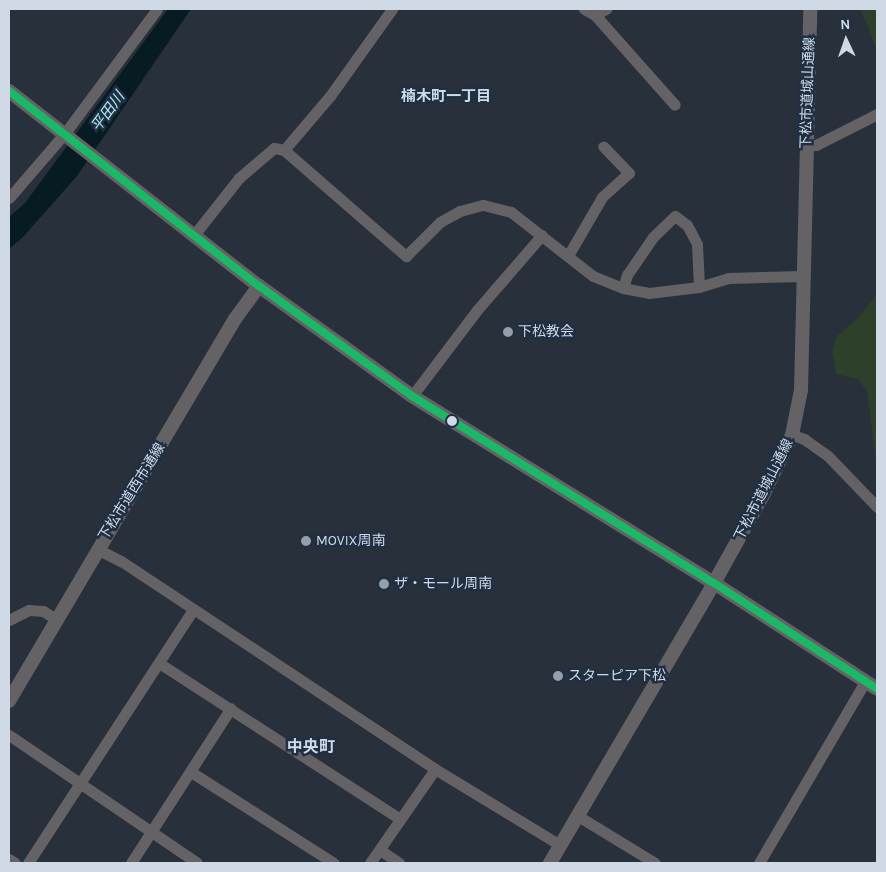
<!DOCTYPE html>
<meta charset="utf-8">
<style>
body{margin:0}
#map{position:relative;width:886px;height:872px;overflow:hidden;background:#28303b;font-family:Karla,"Noto Sans JP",sans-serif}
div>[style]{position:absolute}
.green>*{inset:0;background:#2c402a}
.water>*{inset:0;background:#061c22}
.minor>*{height:11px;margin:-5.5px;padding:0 5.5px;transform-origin:5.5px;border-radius:5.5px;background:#646264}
.tertiary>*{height:14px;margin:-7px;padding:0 7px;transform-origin:7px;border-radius:7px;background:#646264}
.bus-1>*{height:8px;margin:-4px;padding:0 4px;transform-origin:4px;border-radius:4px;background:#1ab867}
.dots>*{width:14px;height:14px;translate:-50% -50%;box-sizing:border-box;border:2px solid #202f43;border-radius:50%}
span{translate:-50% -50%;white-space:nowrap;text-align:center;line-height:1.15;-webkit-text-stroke:5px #202f43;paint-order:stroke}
.street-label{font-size:14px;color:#d0dae7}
.poi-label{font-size:14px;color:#d0dae7}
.left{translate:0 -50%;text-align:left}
.neighbourhood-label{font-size:15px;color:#d0dae7;font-weight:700}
.water-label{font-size:15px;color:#aeebf8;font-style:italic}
.quarter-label{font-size:16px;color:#d0dae7;font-weight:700}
.frame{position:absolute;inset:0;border:10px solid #d0dae7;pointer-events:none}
.north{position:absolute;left:821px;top:15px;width:50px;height:50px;-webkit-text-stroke:4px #202f43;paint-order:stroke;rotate:357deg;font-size:14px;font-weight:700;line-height:20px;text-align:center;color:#d0dae7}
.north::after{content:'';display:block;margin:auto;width:18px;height:22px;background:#d0dae7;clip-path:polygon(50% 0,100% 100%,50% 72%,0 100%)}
</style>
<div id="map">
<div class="green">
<div style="clip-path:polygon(860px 9px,877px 9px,877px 51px,869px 29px)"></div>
<div style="clip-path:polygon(877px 294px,877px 469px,867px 391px,858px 379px,836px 374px,832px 352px,836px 337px,858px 318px)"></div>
</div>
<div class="water">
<div style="clip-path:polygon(168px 9px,191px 9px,77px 176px,23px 237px,9px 249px,9px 217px,25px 203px)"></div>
</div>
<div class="minor">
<div style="left:584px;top:9px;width:13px;rotate:29deg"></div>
<div style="left:595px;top:15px;width:120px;rotate:48.4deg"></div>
<div style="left:595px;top:15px;width:13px;rotate:-29deg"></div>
<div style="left:806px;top:145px;width:10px"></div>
<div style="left:816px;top:145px;width:68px;rotate:-26.9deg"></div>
<div style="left:284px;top:150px;width:71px;rotate:-49.6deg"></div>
<div style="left:330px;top:96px;width:107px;rotate:-54.5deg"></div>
<div style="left:9px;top:198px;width:86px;rotate:-49.3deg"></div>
<div style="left:65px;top:133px;width:154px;rotate:-53.4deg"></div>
<div style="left:194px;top:235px;width:73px;rotate:-51.7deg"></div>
<div style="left:239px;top:178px;width:46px;rotate:-40.6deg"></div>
<div style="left:274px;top:148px;width:10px;rotate:11deg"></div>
<div style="left:284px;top:150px;width:162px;rotate:41deg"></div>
<div style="left:406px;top:256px;width:48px;rotate:-45deg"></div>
<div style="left:440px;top:222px;width:23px;rotate:-29deg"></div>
<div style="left:460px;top:211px;width:24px;rotate:-15deg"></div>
<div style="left:483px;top:205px;width:29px;rotate:14deg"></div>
<div style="left:511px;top:212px;width:104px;rotate:38deg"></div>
<div style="left:593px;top:276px;width:32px;rotate:22deg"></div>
<div style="left:623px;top:288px;width:26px;rotate:11deg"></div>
<div style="left:649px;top:293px;width:50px;rotate:-6.8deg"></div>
<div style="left:699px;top:287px;width:30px;rotate:-17deg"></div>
<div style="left:728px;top:278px;width:75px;rotate:-1.5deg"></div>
<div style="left:569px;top:254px;width:66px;rotate:-59.9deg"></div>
<div style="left:602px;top:197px;width:36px;rotate:-42deg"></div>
<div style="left:629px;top:173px;width:37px;rotate:-134deg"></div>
<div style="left:623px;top:288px;width:14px;rotate:-73deg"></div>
<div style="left:627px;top:275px;width:46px;rotate:-55.6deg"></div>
<div style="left:653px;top:237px;width:30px;rotate:-44deg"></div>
<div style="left:675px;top:216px;width:15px;rotate:37deg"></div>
<div style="left:687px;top:225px;width:21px;rotate:62deg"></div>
<div style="left:697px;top:244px;width:43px;rotate:87.3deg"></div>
<div style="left:412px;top:396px;width:108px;rotate:-52.9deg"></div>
<div style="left:477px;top:310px;width:99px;rotate:-49.1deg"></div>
<div style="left:792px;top:435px;width:13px;rotate:18deg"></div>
<div style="left:804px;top:439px;width:29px;rotate:35deg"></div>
<div style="left:828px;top:456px;width:71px;rotate:46.1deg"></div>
<div style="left:97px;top:549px;width:27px;rotate:27deg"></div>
<div style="left:121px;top:561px;width:377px;rotate:33.5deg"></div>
<div style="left:435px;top:769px;width:146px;rotate:31.3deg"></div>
<div style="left:9px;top:620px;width:22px;rotate:-27deg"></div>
<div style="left:29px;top:610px;width:14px;rotate:4deg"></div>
<div style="left:43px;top:611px;width:15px;rotate:32deg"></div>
<div style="left:159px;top:663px;width:286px;rotate:32.9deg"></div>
<div style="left:9px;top:735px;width:227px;rotate:34.2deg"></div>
<div style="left:191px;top:772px;width:169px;rotate:32.5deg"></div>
<div style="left:578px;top:816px;width:90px;rotate:31.4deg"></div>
<div style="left:380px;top:850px;width:23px;rotate:34deg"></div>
<div style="left:9px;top:859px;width:7px;rotate:34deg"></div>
<div style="left:28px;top:863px;width:301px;rotate:-56.9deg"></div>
<div style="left:131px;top:863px;width:184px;rotate:-57.2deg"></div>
<div style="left:370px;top:863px;width:114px;rotate:-55.3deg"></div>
<div style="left:759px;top:863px;width:212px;rotate:-59.7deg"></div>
</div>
<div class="tertiary">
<div style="left:9px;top:91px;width:317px;rotate:38deg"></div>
<div style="left:259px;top:286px;width:188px;rotate:35.7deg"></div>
<div style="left:412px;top:396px;width:355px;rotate:31.8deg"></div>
<div style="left:714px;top:583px;width:194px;rotate:33deg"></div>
<div style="left:9px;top:701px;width:444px;rotate:-59.4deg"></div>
<div style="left:235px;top:319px;width:41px;rotate:-54deg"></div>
<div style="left:550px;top:863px;width:324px;rotate:-59.6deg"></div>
<div style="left:714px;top:583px;width:101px;rotate:-60.9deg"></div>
<div style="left:763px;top:495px;width:67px;rotate:-64.2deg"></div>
<div style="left:792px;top:435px;width:46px;rotate:-78.7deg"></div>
<div style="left:801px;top:390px;width:381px;rotate:-88.6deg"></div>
</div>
<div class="bus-1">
<div style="left:9px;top:91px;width:317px;rotate:38deg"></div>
<div style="left:259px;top:286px;width:188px;rotate:35.7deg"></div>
<div style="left:412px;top:396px;width:355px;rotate:31.8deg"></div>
<div style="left:714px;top:583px;width:194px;rotate:33deg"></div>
</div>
<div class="dots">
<div style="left:508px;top:332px;background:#959eab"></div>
<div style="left:452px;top:421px;background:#d0dae7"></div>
<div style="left:306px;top:541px;background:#959eab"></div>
<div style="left:384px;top:584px;background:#959eab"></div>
<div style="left:558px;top:676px;background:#959eab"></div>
</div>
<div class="street-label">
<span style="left:808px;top:93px;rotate:-88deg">下松市道城山通線</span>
<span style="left:764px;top:490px;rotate:-63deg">下松市道城山通線</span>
<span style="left:132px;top:492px;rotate:-58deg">下松市道西市通線</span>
</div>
<div class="poi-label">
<span class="left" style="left:518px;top:332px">下松教会</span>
<span class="left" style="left:316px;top:541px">MOVIX周南</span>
<span class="left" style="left:394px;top:584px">ザ・モール周南</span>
<span class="left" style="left:568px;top:676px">スターピア下松</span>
</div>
<div class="neighbourhood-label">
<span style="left:446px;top:97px">楠木町一丁目</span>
</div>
<div class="water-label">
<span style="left:108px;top:112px;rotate:-54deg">平田川</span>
</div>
<div class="quarter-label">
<span style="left:311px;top:747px">中央町</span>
</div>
<div class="frame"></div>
<div class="north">N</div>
</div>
